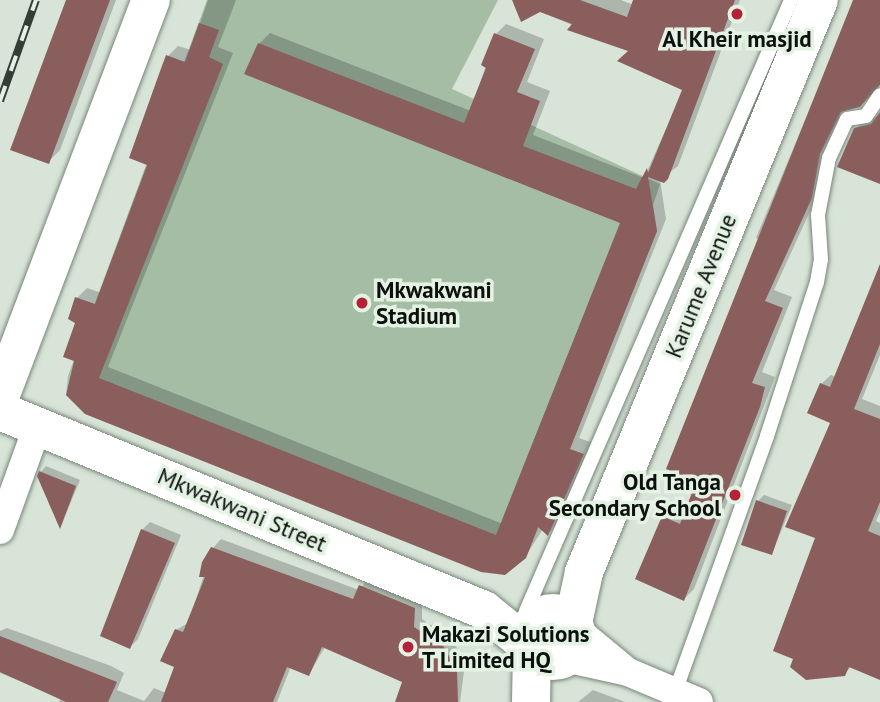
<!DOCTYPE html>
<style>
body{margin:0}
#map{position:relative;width:880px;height:702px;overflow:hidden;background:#d7e4d7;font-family:"PT Sans",sans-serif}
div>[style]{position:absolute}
.green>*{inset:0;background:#a5bca5}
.shadow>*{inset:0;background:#0003}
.building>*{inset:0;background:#8a5e5d}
.roads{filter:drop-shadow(0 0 2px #788579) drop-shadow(0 0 2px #788579)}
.service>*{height:14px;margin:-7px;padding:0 7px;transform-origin:7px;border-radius:7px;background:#fff}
.minor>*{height:28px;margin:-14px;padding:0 14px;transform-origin:14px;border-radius:14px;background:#fff}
.secondary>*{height:38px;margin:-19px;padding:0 19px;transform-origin:19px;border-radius:19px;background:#fff}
.secondary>.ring{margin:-19px;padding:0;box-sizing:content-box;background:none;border:38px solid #fff;border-radius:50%}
.rail>*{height:8px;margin-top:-4px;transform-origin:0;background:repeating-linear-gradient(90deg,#e4f2e4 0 16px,#363c36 0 32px);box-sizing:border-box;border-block:2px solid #363c36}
.dots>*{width:19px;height:19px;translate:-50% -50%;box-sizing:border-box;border:4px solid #e4f2e4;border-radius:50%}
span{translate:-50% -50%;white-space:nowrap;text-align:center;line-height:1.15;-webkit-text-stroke:7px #e4f2e4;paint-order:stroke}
.poi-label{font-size:23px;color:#0c110c;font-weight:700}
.left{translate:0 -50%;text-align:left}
.right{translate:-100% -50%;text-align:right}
.street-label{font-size:23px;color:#0c110c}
</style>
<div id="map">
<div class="green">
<div style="clip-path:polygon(207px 0,498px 0,452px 89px,660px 184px,653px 205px,657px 231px,526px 558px,505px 575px,85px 414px,66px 395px,68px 376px)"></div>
</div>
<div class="shadow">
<div style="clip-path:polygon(68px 0,116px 0,60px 150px,48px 162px)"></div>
<div style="clip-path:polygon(208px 0,236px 0,218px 47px,233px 53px,108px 367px,503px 524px,623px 222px,259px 44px,270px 33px,471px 111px,496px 34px,506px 24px,544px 39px,527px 82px,550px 91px,533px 135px,644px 178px,684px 89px,630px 50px,514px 0,621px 0,634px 5px,636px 0,740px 0,678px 166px,660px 180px,666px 219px,579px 438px,593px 443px,558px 524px,548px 534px,543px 529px,525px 557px,68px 394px,76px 360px,77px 298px,87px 288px,102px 293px,150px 164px,168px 56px,178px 46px,191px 50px)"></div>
<div style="clip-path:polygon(855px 0,880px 0,880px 65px,845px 109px,830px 142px,822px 185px,774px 290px,792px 297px,762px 372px,775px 377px,694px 589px,684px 599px,663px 517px,674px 507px,686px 512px,699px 481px,761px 240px,756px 238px)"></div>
<div style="clip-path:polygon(880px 116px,880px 115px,880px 183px,855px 129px,865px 119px)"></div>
<div style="clip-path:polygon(880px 270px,880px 355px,862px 399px,880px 406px,880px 512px,876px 521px,880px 523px,880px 677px,852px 666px,844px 674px,817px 537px,833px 423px,821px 384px,831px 375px,836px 377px)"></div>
<div style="clip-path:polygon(46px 466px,80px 480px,61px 526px,41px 472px)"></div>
<div style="clip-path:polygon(764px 495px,792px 505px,772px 553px,758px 501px)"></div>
<div style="clip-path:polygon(150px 522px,181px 535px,138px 639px,130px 647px,142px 530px)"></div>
<div style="clip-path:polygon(221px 539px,359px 590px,369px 578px,422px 600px,422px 619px,452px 639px,465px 663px,460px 702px,397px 702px,404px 681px,325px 647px,309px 674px,291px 666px,277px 702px,59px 702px,61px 698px,0 673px,0 631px,7px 628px,111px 666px,124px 673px,117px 690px,144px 701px,154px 688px,166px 693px,176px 666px,176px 630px,188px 623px,213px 548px)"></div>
<div style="clip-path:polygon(593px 690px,625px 702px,578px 702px)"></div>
</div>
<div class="building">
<div style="clip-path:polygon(66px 0,110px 0,49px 164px,10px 150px)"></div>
<div style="clip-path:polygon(512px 0,580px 0,627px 17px,633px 0,735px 0,668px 179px,664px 183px,648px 177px,657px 231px,570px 449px,584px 454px,548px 536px,538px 527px,526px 558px,505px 575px,481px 572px,85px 414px,66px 395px,74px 361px,63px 357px,75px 323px,68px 319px,75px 297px,95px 304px,147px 165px,129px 158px,159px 74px,166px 55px,185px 62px,199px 23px,219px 30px,209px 57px,223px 64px,99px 378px,496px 535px,620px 223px,244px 74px,258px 43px,464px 123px,486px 68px,481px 65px,494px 33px,535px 49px,517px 92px,540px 101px,523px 146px,636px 189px,647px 168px,648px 173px,682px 90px,617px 61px,628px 51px,567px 30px,572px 24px,540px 12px,521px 22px)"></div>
<div style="clip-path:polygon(853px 0,880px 0,880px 85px,860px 107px,841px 112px,820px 154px,812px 198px,765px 301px,783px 308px,752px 383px,765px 387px,760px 407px,684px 601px,635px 579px,662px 516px,680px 524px,696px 482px,666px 469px)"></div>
<div style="clip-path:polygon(880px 112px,880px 184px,837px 167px,854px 128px,871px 124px)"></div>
<div style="clip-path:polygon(880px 264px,880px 344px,854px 409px,880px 419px,880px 502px,868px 531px,880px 536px,880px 680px,849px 667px,845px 676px,806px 680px,790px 667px,793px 659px,773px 651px,815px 538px,785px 527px,830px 423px,807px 413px,820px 383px,830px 387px)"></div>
<div style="clip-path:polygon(39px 471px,76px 486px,60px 529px,37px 476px)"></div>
<div style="clip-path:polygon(756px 500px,787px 511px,772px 555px,741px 545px)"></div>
<div style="clip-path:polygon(141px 529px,175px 543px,130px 649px,100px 636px)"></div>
<div style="clip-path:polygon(211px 547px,353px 599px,359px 585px,415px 608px,414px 627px,444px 647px,457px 671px,458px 702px,395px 702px,402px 682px,322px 647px,309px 676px,287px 667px,273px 702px,161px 702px,174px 667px,160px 661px,175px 629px,183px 632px,205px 577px,199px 577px,202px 562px)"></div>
<div style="clip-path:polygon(0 636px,117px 682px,108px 702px,66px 702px,0 672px)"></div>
</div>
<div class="roads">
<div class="service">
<div style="left:526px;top:611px;width:666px;rotate:-66.55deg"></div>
<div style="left:675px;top:692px;width:272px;rotate:-70.2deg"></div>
<div style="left:767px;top:436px;width:162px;rotate:-72deg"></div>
<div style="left:817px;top:282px;width:22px;rotate:-80deg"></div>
<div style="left:821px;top:260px;width:45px;rotate:-93.8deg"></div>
<div style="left:818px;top:215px;width:58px;rotate:-79.1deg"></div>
<div style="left:829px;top:158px;width:43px;rotate:-65.2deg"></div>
<div style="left:847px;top:119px;width:19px;rotate:-9deg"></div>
<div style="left:866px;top:116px;width:25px;rotate:-56deg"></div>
</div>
<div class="minor">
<div style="left:0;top:530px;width:112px;rotate:-70.1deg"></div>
<div style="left:576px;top:629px;width:67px;rotate:39.6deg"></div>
<div style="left:565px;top:658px;width:65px;rotate:12.5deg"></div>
<div style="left:628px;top:672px;width:77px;rotate:22.9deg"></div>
</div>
<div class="secondary">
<div style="left:0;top:397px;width:425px;rotate:-69.2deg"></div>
<div style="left:0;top:411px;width:523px;rotate:22.35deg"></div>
<div style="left:484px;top:610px;width:59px;rotate:38.8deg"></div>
<div class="ring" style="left:529px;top:613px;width:10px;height:10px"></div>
<div style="left:573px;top:623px;width:52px;rotate:-77.8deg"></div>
<div style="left:584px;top:572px;width:618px;rotate:-67.67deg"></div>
<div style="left:531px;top:702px;width:52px;rotate:-88.9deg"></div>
</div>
</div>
<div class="rail">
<div style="left:0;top:101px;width:107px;rotate:-70.4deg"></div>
</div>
<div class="dots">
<div style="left:737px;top:14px;background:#b42237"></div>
<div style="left:362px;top:303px;background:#b42237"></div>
<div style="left:735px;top:495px;background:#b42237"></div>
<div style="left:408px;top:647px;background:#b42237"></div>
</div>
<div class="poi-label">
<span style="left:737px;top:39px">Al Kheir masjid</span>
<span class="left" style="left:376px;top:303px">Mkwakwani<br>Stadium</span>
<span class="right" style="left:721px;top:495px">Old Tanga<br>Secondary School</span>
<span class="left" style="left:422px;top:647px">Makazi Solutions<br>T Limited HQ</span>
</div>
<div class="street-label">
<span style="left:701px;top:286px;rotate:-68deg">Karume Avenue</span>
<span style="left:242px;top:510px;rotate:23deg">Mkwakwani Street</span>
</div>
</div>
